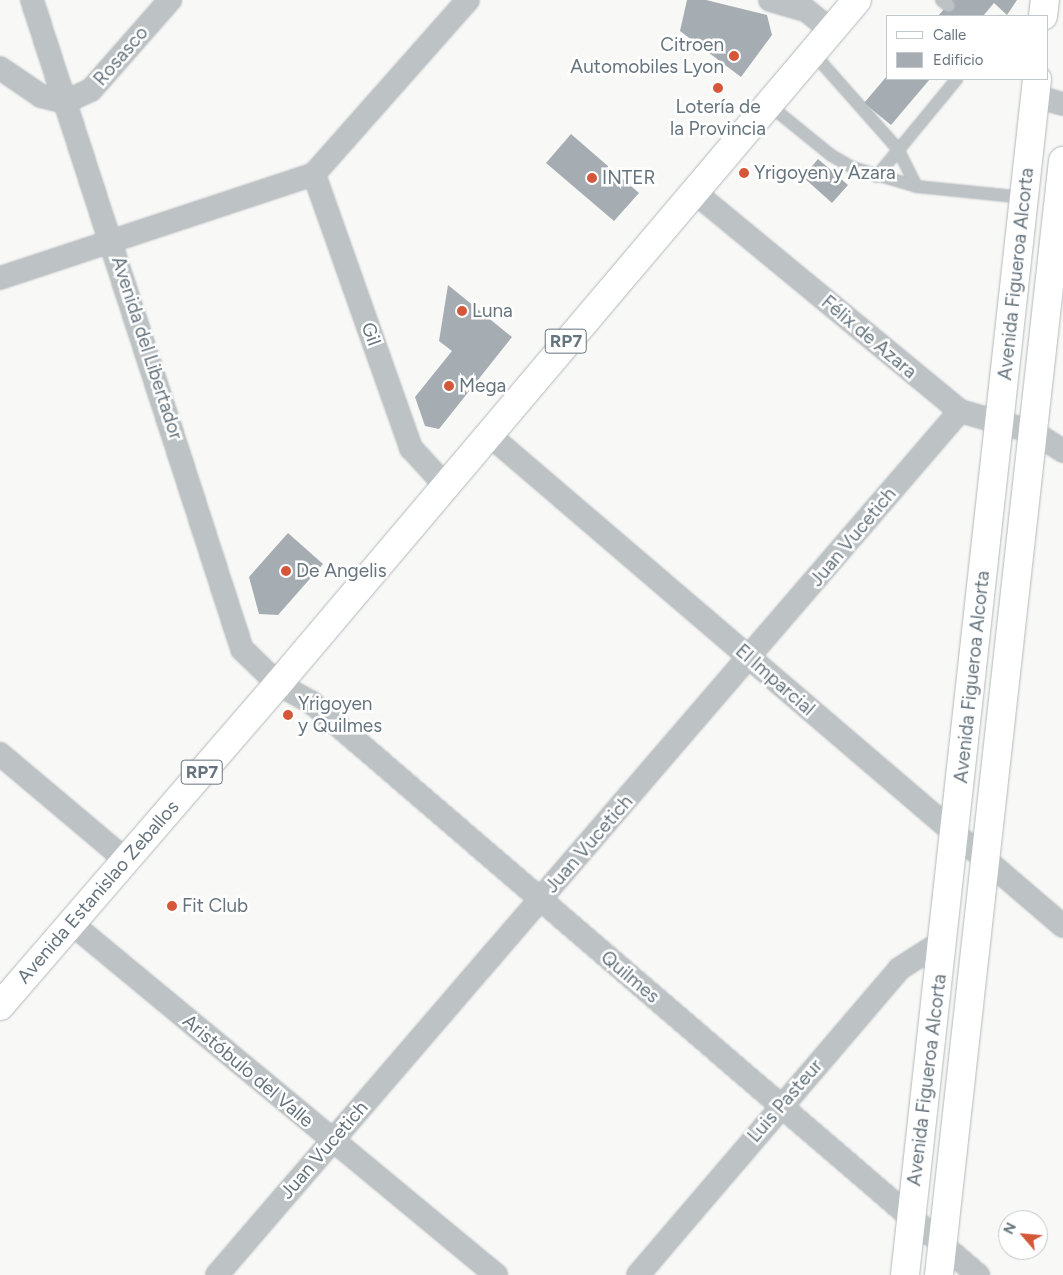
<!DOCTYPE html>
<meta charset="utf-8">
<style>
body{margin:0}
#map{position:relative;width:1063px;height:1275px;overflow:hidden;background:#f8f8f6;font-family:Figtree,sans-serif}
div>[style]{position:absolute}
.building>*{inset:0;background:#a5adb2}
.roads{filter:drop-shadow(0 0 1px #b2b8bc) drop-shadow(0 0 1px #b2b8bc)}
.lane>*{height:11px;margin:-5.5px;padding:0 5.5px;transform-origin:5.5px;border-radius:5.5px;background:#bdc2c5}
.street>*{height:22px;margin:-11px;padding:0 11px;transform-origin:11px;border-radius:11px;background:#bdc2c5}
.secondary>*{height:28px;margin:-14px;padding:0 14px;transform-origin:14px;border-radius:14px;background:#fff}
.primary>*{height:28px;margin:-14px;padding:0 14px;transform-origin:14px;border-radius:14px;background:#fff}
.dots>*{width:14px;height:14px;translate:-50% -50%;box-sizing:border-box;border:2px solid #fff;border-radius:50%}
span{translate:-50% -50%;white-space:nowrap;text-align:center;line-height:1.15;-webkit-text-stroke:5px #fff;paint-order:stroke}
.shield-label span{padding:1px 4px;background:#fff;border:1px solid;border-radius:4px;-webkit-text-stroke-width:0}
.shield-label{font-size:18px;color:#66747e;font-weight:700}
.poi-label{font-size:19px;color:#66747e}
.right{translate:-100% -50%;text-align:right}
.left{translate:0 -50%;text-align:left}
.street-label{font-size:19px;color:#66747e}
.legend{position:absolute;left:886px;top:15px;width:162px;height:65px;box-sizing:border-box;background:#fff;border:1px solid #c2c7cb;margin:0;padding:6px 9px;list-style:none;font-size:15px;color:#66747e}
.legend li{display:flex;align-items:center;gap:10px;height:25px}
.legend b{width:25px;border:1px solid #c2c7cb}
.north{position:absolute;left:998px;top:1210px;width:50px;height:50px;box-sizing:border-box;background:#fff;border:1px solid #c2c7cb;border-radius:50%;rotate:297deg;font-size:14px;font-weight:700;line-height:20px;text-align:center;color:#66747e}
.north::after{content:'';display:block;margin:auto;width:18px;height:22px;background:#d55739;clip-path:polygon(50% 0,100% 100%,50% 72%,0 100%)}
</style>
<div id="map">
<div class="building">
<div style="clip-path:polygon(687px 0,706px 0,767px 15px,772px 35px,741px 77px,680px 31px)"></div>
<div style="clip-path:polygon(952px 0,1017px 0,1007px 15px,994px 3px,983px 16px,938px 16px)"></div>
<div style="clip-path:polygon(887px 76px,930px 79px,891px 125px,864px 103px)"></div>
<div style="clip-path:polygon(571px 134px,639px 193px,614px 221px,546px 163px)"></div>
<div style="clip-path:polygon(818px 159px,848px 185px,832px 203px,803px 177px)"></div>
<div style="clip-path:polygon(448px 285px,512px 337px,439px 429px,425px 426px,415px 397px,452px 351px,439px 341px)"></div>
<div style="clip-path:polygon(288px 533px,323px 564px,278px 615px,259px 614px,249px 577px)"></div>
</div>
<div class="roads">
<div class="lane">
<div style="left:941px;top:0;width:9px;rotate:36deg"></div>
<div style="left:812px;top:52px;width:128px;rotate:48.5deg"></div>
<div style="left:897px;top:148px;width:42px;rotate:63.4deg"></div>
<div style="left:768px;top:104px;width:81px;rotate:39deg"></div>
<div style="left:831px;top:155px;width:24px;rotate:30deg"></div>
<div style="left:852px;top:167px;width:67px;rotate:16.5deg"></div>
<div style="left:916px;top:186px;width:109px;rotate:5.8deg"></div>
<div style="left:876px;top:176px;width:126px;rotate:-50.5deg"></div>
</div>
<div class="street">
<div style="left:32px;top:0;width:682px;rotate:72.07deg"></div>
<div style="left:242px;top:649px;width:50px;rotate:44.2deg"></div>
<div style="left:278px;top:684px;width:39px;rotate:29deg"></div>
<div style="left:312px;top:703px;width:878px;rotate:40.66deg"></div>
<div style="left:770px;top:0;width:37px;rotate:16deg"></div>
<div style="left:806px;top:10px;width:32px;rotate:39deg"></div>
<div style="left:0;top:68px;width:50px;rotate:34.3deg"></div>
<div style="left:41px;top:96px;width:25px;rotate:14deg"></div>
<div style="left:65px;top:102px;width:29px;rotate:-25deg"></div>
<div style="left:91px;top:90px;width:120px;rotate:-48.7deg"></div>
<div style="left:1035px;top:96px;width:29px;rotate:16deg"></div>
<div style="left:314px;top:174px;width:291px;rotate:70.5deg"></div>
<div style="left:411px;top:448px;width:49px;rotate:47.5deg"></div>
<div style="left:693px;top:191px;width:346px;rotate:39.5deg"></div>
<div style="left:960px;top:411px;width:76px;rotate:16deg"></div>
<div style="left:1033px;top:432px;width:36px;rotate:32deg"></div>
<div style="left:0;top:278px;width:331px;rotate:-18.3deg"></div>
<div style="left:314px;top:174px;width:232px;rotate:-48.5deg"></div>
<div style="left:487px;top:433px;width:758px;rotate:40.56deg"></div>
<div style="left:0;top:754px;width:165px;rotate:40.1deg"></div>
<div style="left:71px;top:923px;width:552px;rotate:39.63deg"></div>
<div style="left:217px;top:1275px;width:1140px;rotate:-49.31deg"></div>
<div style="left:638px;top:1275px;width:402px;rotate:-49.5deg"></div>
<div style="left:899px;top:969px;width:52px;rotate:-32.5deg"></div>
</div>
<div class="secondary">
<div style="left:1043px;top:16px;width:16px;rotate:-83deg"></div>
<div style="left:905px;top:1275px;width:1203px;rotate:-83.7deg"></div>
<div style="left:939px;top:1275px;width:1121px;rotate:-83.65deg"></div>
</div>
<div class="primary">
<div style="left:0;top:1006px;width:425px;rotate:-49.2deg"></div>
<div style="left:278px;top:684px;width:896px;rotate:-49.75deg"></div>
</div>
</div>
<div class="dots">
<div style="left:734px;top:56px;background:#d55739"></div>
<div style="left:718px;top:88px;background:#d55739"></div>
<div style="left:744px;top:173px;background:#d55739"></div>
<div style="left:592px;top:178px;background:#d55739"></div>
<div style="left:462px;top:311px;background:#d55739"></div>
<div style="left:449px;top:386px;background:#d55739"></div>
<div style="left:286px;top:571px;background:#d55739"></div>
<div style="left:288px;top:715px;background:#d55739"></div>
<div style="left:172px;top:906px;background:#d55739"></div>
</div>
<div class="shield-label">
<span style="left:566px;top:341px">RP7</span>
<span style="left:202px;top:772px">RP7</span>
</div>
<div class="poi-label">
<span class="right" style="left:724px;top:56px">Citroen<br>Automobiles Lyon</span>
<span style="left:718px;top:118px">Lotería de<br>la Provincia</span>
<span class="left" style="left:754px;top:173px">Yrigoyen y Azara</span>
<span class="left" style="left:602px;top:178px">INTER</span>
<span class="left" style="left:472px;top:311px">Luna</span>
<span class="left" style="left:459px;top:386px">Mega</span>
<span class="left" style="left:296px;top:571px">De Angelis</span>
<span class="left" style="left:298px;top:715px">Yrigoyen<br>y Quilmes</span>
<span class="left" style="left:182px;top:906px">Fit Club</span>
</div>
<div class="street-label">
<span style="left:121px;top:56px;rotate:-49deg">Rosasco</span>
<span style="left:1016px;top:274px;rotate:-84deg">Avenida Figueroa Alcorta</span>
<span style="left:371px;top:334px;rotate:70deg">Gil</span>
<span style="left:869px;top:337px;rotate:40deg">Félix de Azara</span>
<span style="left:147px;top:348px;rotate:72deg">Avenida del Libertador</span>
<span style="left:853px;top:537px;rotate:-50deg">Juan Vucetich</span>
<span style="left:972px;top:677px;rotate:-84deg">Avenida Figueroa Alcorta</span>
<span style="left:775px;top:680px;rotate:41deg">El Imparcial</span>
<span style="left:589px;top:844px;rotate:-49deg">Juan Vucetich</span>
<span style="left:98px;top:892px;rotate:-49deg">Avenida Estanislao Zeballos</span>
<span style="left:630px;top:977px;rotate:40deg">Quilmes</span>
<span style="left:248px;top:1071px;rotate:40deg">Aristóbulo del Valle</span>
<span style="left:927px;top:1080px;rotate:-83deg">Avenida Figueroa Alcorta</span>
<span style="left:785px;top:1101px;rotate:-49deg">Luis Pasteur</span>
<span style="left:324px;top:1150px;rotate:-49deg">Juan Vucetich</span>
</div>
<ul class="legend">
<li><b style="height:6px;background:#fff"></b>Calle</li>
<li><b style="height:14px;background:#a5adb2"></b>Edificio</li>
</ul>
<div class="north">N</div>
</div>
